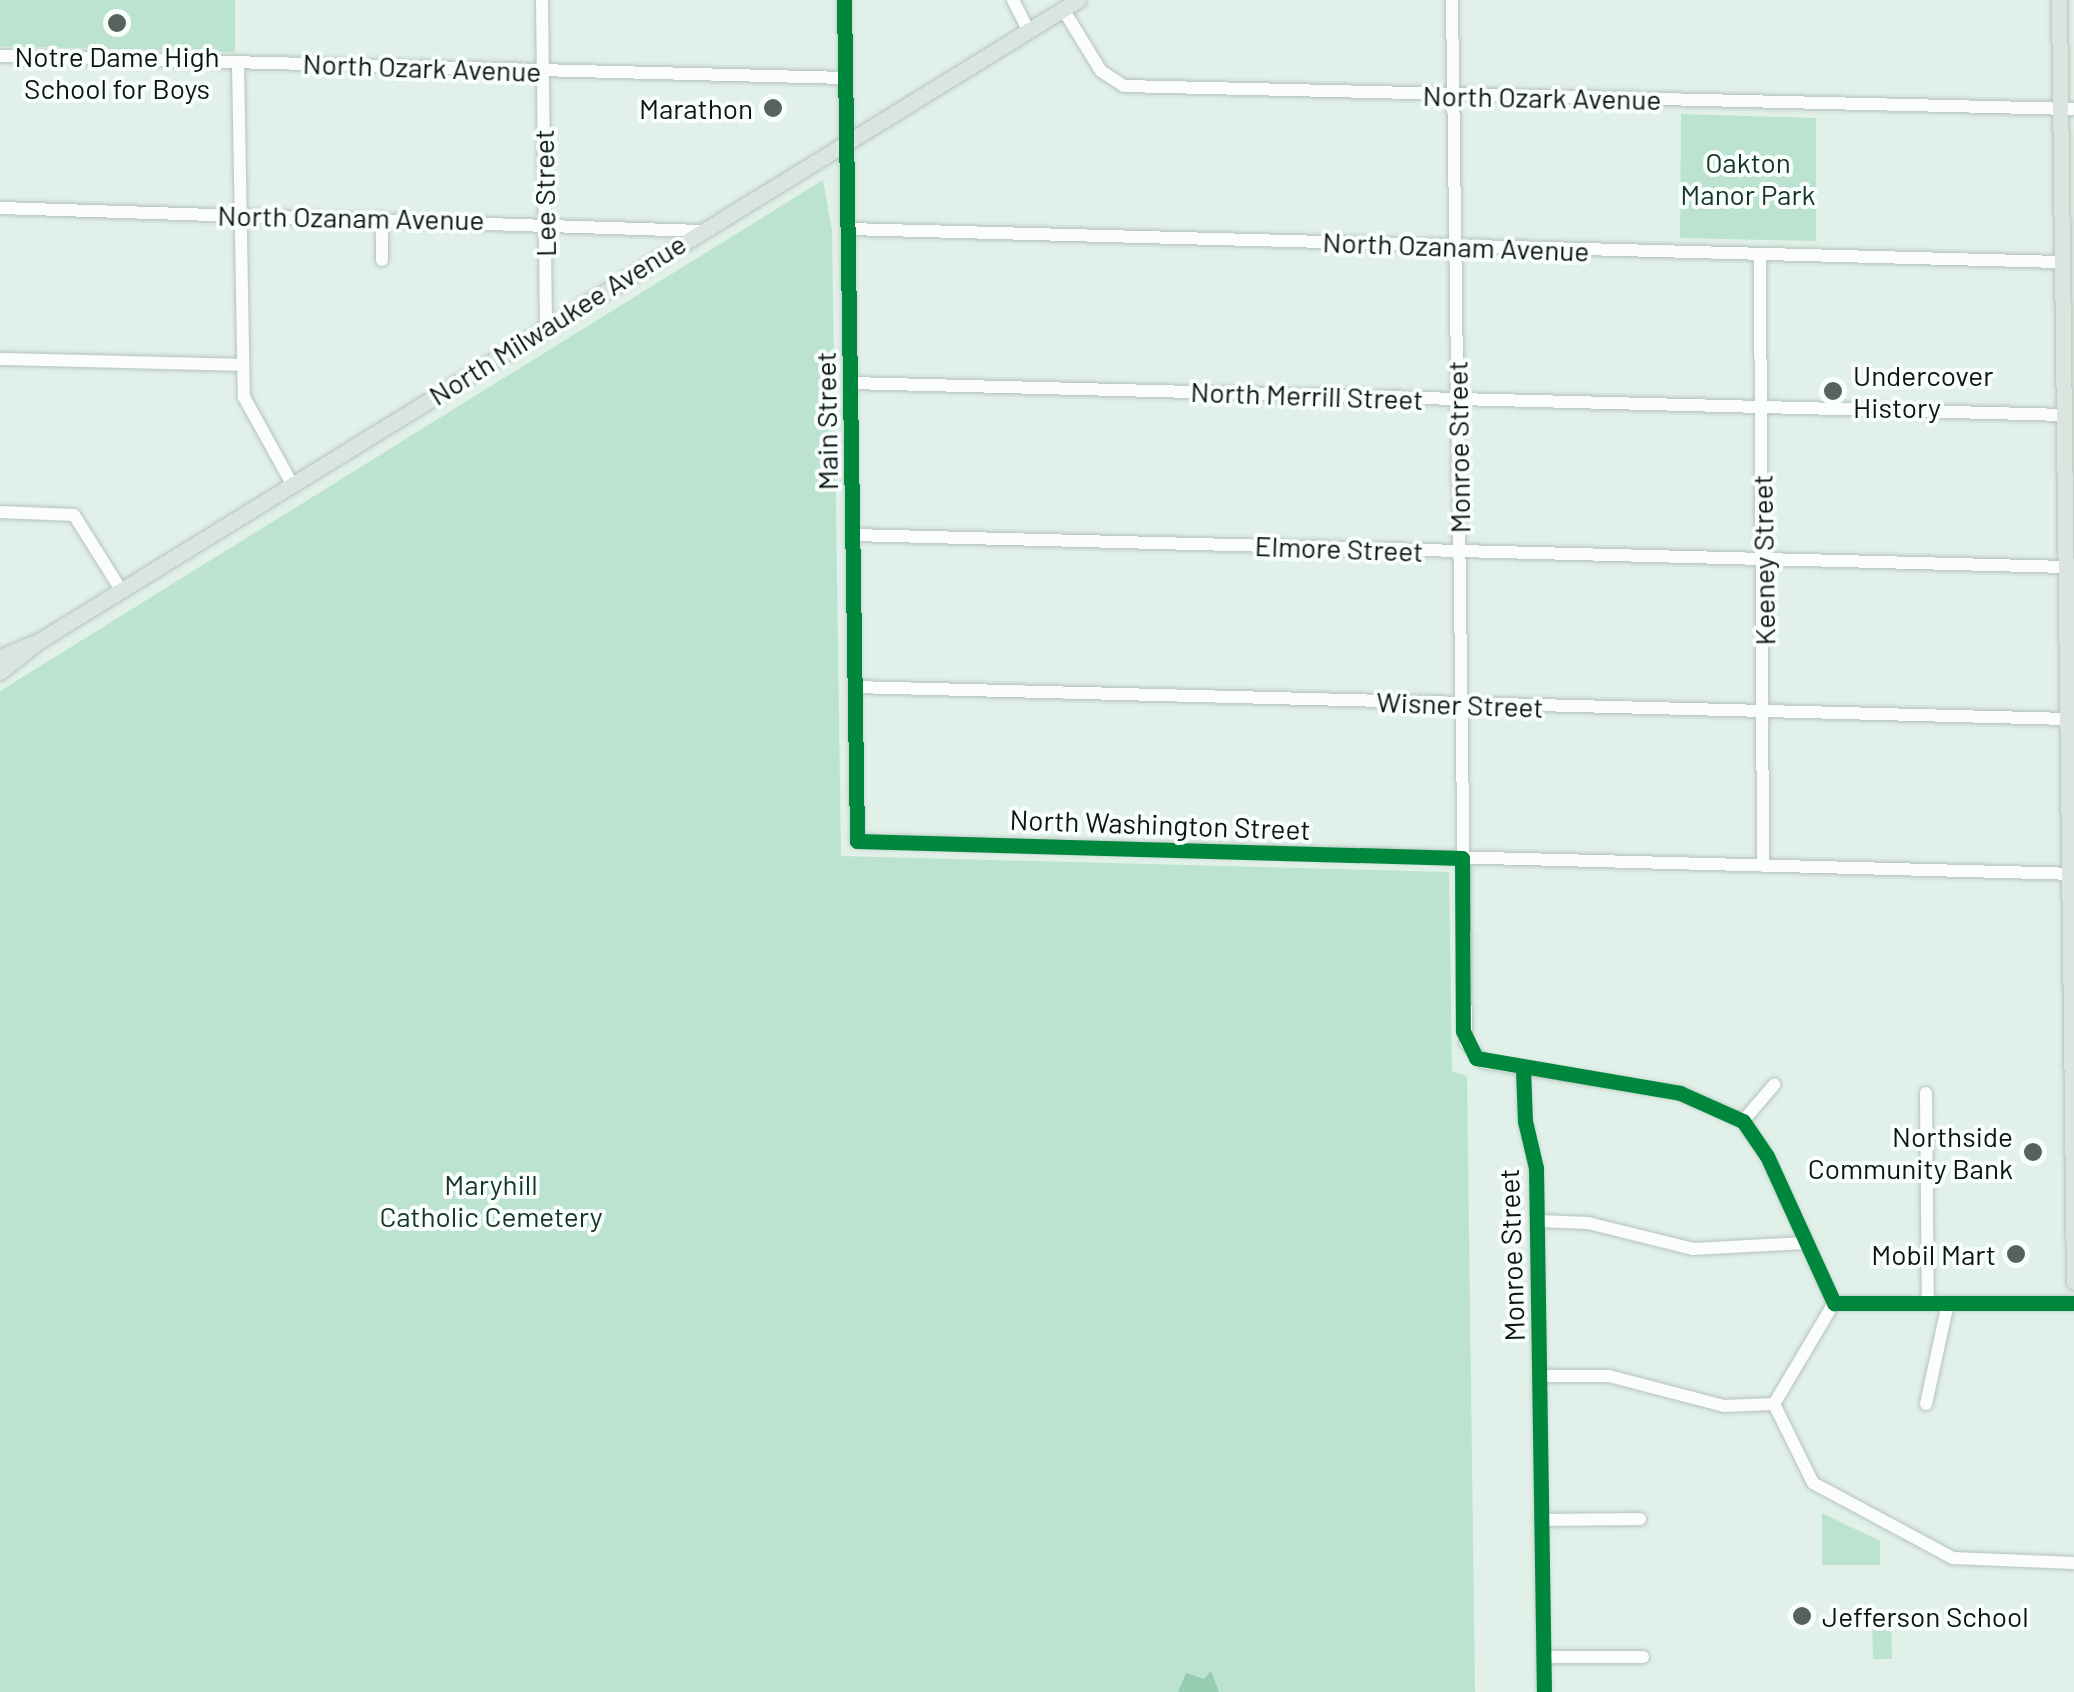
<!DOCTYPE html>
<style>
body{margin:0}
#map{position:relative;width:2074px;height:1692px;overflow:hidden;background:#e1f1e9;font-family:Barlow,sans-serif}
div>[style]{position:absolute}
.green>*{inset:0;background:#bce3cf}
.water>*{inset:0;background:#96ccb2}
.roads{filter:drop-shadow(0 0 2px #b7c3bd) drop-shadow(0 0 2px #b7c3bd)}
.minor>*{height:12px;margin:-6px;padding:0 6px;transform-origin:6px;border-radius:6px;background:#fafdfc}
.major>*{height:15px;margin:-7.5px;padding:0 7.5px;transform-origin:7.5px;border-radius:7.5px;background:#dae5e0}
.cycleway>*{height:15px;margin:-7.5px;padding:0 7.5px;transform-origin:7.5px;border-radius:7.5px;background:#00873e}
.dots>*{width:28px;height:28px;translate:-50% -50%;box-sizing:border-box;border:5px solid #f8fefb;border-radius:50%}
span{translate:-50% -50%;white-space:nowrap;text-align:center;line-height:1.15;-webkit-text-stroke:8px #f8fefb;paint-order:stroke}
.poi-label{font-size:28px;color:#0b1510}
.right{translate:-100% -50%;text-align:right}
.left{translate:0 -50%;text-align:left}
.street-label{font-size:28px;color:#0b1510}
.park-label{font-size:28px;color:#153527}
</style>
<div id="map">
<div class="green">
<div style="clip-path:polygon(0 0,235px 0,235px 52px,0 46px)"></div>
<div style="clip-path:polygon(1681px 114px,1816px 118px,1816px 241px,1680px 238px)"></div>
<div style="clip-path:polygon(823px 180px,832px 231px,841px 856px,1449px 872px,1452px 1071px,1467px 1076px,1475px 1692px,0 1692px,0 691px)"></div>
<div style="clip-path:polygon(1822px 1513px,1880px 1541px,1880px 1565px,1822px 1565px)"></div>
<div style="clip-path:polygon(1872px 1619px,1891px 1619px,1892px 1659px,1873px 1659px)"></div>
</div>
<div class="water">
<div style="clip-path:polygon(1211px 1671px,1219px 1692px,1178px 1692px,1186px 1673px,1204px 1679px)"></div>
</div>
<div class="roads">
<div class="minor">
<div style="left:542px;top:0;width:326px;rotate:89.3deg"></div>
<div style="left:844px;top:0;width:841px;rotate:89.11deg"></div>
<div style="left:857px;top:841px;width:1217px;rotate:1.55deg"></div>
<div style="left:1013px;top:0;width:34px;rotate:63deg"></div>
<div style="left:1452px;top:0;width:1043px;rotate:89.23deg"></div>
<div style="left:1466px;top:1043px;width:26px;rotate:47deg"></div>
<div style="left:1484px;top:1062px;width:198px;rotate:9deg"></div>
<div style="left:1680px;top:1093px;width:69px;rotate:24deg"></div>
<div style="left:1743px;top:1121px;width:42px;rotate:55.6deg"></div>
<div style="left:1767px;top:1156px;width:162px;rotate:65.5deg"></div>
<div style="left:1063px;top:9px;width:73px;rotate:58.5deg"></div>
<div style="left:1101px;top:71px;width:27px;rotate:33deg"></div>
<div style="left:1124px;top:86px;width:950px;rotate:1.39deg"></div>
<div style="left:0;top:56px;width:845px;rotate:1.49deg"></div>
<div style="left:238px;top:62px;width:335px;rotate:89deg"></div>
<div style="left:244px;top:397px;width:99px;rotate:61.1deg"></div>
<div style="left:0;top:208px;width:701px;rotate:1.88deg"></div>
<div style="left:848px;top:229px;width:1215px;rotate:1.56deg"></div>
<div style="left:1760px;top:255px;width:611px;rotate:89.72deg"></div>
<div style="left:382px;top:260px;width:42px;rotate:-90deg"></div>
<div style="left:0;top:359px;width:241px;rotate:1.4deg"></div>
<div style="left:851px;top:383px;width:1213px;rotate:1.51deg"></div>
<div style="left:0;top:512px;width:74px;rotate:2.3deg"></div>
<div style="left:74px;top:515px;width:89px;rotate:57.9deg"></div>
<div style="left:853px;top:535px;width:1212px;rotate:1.51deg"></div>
<div style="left:854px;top:687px;width:1213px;rotate:1.51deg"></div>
<div style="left:1523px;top:1069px;width:52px;rotate:87.8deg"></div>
<div style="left:1525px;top:1121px;width:48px;rotate:76.8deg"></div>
<div style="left:1536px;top:1168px;width:524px;rotate:89.13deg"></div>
<div style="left:1926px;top:1093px;width:210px;rotate:89.5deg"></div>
<div style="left:1743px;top:1121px;width:48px;rotate:-49.3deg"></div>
<div style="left:1538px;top:1221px;width:50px;rotate:2.3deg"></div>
<div style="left:1588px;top:1223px;width:108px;rotate:13.9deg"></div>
<div style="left:1693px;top:1249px;width:111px;rotate:-3.1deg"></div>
<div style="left:1834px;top:1303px;width:117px;rotate:120.7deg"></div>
<div style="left:1774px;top:1404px;width:88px;rotate:63.7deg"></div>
<div style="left:1813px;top:1483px;width:159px;rotate:28.2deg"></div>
<div style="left:1953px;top:1558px;width:121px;rotate:2.4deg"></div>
<div style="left:1834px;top:1303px;width:240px"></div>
<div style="left:1539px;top:1376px;width:70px"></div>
<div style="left:1609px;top:1376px;width:119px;rotate:14.6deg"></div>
<div style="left:1724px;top:1406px;width:50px;rotate:-2.3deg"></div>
<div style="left:1926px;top:1404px;width:103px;rotate:-77.7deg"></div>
<div style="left:1541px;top:1520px;width:99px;rotate:-0.6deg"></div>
<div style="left:1543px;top:1657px;width:100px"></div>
</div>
<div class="major">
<div style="left:2059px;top:0;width:1282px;rotate:89.33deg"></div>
<div style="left:0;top:657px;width:42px;rotate:-22.3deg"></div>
<div style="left:0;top:672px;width:50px;rotate:-38.5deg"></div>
<div style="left:39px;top:641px;width:1221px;rotate:-31.67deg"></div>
</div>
</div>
<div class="cycleway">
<div style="left:844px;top:0;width:841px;rotate:89.11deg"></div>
<div style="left:857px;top:841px;width:605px;rotate:1.61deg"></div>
<div style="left:1462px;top:858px;width:173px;rotate:89.7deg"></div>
<div style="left:1463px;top:1031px;width:30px;rotate:64deg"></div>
<div style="left:1476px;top:1058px;width:207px;rotate:9.7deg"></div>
<div style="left:1680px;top:1093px;width:69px;rotate:24deg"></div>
<div style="left:1743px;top:1121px;width:42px;rotate:55.6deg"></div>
<div style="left:1767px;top:1156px;width:162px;rotate:65.5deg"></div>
<div style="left:1834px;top:1303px;width:240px"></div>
<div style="left:1523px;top:1069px;width:52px;rotate:87.8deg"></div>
<div style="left:1525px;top:1121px;width:48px;rotate:76.8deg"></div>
<div style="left:1536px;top:1168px;width:524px;rotate:89.13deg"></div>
</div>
<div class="dots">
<div style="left:117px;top:23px;background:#56625c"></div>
<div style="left:773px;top:108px;background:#56625c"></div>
<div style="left:1833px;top:391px;background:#56625c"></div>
<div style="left:2033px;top:1152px;background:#56625c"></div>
<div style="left:2016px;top:1254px;background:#56625c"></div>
<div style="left:1802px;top:1616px;background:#56625c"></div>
</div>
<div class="poi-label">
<span style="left:117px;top:72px">Notre Dame High<br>School for Boys</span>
<span class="right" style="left:753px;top:108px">Marathon</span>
<span class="left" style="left:1853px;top:391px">Undercover<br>History</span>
<span class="right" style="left:2013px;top:1152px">Northside<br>Community Bank</span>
<span class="right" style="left:1996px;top:1254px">Mobil Mart</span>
<span class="left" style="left:1822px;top:1616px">Jefferson School</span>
</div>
<div class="street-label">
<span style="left:422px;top:67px;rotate:2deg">North Ozark Avenue</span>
<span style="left:1542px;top:97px;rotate:1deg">North Ozark Avenue</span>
<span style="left:544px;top:193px;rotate:-91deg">Lee Street</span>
<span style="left:351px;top:217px;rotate:1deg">North Ozanam Avenue</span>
<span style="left:1456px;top:246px;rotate:2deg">North Ozanam Avenue</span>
<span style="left:557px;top:319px;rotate:-32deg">North Milwaukee Avenue</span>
<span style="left:1307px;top:395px;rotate:2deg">North Merrill Street</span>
<span style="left:826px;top:421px;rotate:-91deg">Main Street</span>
<span style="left:1458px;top:447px;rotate:-91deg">Monroe Street</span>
<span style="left:1339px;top:548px;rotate:2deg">Elmore Street</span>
<span style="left:1763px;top:560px;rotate:-91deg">Keeney Street</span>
<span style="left:1460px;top:704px;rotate:2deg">Wisner Street</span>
<span style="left:1160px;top:824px;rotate:2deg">North Washington Street</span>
<span style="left:1511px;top:1255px;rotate:-92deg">Monroe Street</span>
</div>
<div class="park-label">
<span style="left:1748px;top:178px">Oakton<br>Manor Park</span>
<span style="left:491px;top:1200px">Maryhill<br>Catholic Cemetery</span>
</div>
</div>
